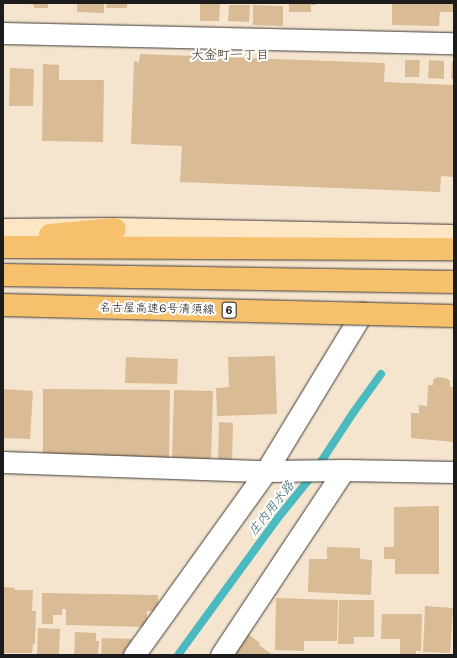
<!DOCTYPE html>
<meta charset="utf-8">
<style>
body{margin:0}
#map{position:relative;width:457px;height:658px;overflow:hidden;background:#f5e5cf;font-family:Mali,"Klee One",sans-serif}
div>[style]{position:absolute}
.stream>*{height:8px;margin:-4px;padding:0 4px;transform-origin:4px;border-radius:4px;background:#4ab9c0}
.building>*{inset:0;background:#d9bb95}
.roads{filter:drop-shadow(0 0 1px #3d3a37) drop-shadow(0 0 1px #3d3a37)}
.street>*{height:21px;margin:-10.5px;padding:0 10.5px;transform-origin:10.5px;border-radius:10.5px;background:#fff}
.secondary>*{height:22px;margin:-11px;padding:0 11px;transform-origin:11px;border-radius:11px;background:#fce6c4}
.highway>*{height:22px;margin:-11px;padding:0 11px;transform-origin:11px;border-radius:11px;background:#f7c06c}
.bridges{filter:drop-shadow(0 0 1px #3d3a37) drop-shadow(0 0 1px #3d3a37)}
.highway-bridge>*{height:22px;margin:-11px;padding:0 11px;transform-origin:11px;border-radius:11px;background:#f7c06c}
span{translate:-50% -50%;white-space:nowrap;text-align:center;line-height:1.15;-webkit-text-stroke:4px #fff;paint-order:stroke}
.shield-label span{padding:1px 3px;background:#fff;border:1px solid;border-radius:3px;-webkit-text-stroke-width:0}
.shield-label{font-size:11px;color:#1c1c1c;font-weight:700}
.street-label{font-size:12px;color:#1c1c1c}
.neighbourhood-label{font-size:13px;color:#5e5446;font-weight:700}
.water-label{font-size:13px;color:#316366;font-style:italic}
.frame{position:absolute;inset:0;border:4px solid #1c1c1c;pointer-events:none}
</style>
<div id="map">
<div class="stream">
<div style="left:178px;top:655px;width:168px;rotate:-53.9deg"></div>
<div style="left:277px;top:519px;width:54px;rotate:-51deg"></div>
<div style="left:311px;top:477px;width:77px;rotate:-56.7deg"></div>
<div style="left:353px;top:413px;width:48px;rotate:-54.3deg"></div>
</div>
<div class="building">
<div style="clip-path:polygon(24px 3px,48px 3px,48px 8px,34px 8px,34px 5px)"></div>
<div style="clip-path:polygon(77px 3px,104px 3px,104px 13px,77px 12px)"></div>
<div style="clip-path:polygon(107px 3px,127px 3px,127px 8px,106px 8px)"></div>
<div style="clip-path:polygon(200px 3px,220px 4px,219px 21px,200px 21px)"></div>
<div style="clip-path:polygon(289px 3px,316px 3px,316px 5px,311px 5px,311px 12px,289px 12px)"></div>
<div style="clip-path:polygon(392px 3px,454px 3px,454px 12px,440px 12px,439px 26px,392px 25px)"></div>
<div style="clip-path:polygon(229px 5px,250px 5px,249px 22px,228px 21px)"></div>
<div style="clip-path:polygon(253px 5px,283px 6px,283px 26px,253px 25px)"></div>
<div style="clip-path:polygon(140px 54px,385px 63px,384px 82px,454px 85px,454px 177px,441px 176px,440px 192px,180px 182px,182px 146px,131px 144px,134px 61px,139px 62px)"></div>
<div style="clip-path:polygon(405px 60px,420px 60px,419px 77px,405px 77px)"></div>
<div style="clip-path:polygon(429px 60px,444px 61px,444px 79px,428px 78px)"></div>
<div style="clip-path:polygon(452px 61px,454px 61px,454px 79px,451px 79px)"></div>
<div style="clip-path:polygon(43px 64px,59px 65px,59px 80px,104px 80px,103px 142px,42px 141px)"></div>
<div style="clip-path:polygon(10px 68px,34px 69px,33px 106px,9px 106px)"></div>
<div style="clip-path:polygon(275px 356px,277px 414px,217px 416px,216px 388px,229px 387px,228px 357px)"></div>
<div style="clip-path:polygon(126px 357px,178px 359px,177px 384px,125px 383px)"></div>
<div style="clip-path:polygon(437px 377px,446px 378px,450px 381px,450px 387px,454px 387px,454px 442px,411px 438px,411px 413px,419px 413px,419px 405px,427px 406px,428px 385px,433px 385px,433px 380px)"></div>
<div style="clip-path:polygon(3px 389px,33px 391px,30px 439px,3px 438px)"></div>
<div style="clip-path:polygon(43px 389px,170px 390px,169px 461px,43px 459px)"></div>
<div style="clip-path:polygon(174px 390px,213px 391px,211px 462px,172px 461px)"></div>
<div style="clip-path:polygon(219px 422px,233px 423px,232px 461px,218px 461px)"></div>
<div style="clip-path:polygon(439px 506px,439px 574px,395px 574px,395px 559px,384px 559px,384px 547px,394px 547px,394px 507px)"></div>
<div style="clip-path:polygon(327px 547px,360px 548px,360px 559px,372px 560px,371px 595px,308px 592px,309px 559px,327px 559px)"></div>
<div style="clip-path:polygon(3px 587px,15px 588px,14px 590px,33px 590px,32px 611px,36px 611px,35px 644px,33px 644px,32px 653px,3px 653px)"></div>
<div style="clip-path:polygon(42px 593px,158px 595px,158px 611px,147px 611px,147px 627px,66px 625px,66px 609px,62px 609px,62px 615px,53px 615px,53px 624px,42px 624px)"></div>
<div style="clip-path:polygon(276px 598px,338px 600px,337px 641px,304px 641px,304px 651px,275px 650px)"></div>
<div style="clip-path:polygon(339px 600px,374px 600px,374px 637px,354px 637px,354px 644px,338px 644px)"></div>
<div style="clip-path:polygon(425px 606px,453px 608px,450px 653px,423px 652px)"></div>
<div style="clip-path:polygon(382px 614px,422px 614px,421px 651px,416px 651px,416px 655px,400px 655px,400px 639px,381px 639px)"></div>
<div style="clip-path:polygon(38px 628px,60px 629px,59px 655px,37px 655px)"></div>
<div style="clip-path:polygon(75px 632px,96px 633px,96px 641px,99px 641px,98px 655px,74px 655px)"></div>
<div style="clip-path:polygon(247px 633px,260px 643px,259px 645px,273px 655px,231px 655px)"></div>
<div style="clip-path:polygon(102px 638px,134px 639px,128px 655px,101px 655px)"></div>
</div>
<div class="roads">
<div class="street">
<div style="left:3px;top:33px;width:451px;rotate:1.3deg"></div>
<div style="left:3px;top:462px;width:263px;rotate:2deg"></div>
<div style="left:266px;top:471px;width:78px;rotate:-0.7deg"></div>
<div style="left:344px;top:470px;width:110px;rotate:1deg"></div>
<div style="left:134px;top:655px;width:226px;rotate:-54.3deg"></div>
<div style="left:266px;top:471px;width:185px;rotate:-58.7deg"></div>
<div style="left:221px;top:655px;width:222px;rotate:-56.4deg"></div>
</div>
<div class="secondary">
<div style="left:3px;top:230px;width:112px;rotate:-0.5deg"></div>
<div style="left:115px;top:229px;width:339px;rotate:1.2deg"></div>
</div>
<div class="highway">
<div style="left:50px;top:235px;width:65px;rotate:-5.3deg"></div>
<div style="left:3px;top:247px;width:451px;rotate:0.3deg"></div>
<div style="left:3px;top:275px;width:451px;rotate:0.9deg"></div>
</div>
</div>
<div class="bridges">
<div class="highway-bridge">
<div style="left:3px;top:305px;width:451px;rotate:1.4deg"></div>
</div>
</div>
<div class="shield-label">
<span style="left:229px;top:310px">6</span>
</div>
<div class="street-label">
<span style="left:157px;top:308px;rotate:1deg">名古屋高速6号清須線</span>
</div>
<div class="neighbourhood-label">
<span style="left:230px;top:54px">大金町一丁目</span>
</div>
<div class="water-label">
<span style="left:271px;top:508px;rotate:-52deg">庄内用水路</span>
</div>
<div class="frame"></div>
</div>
